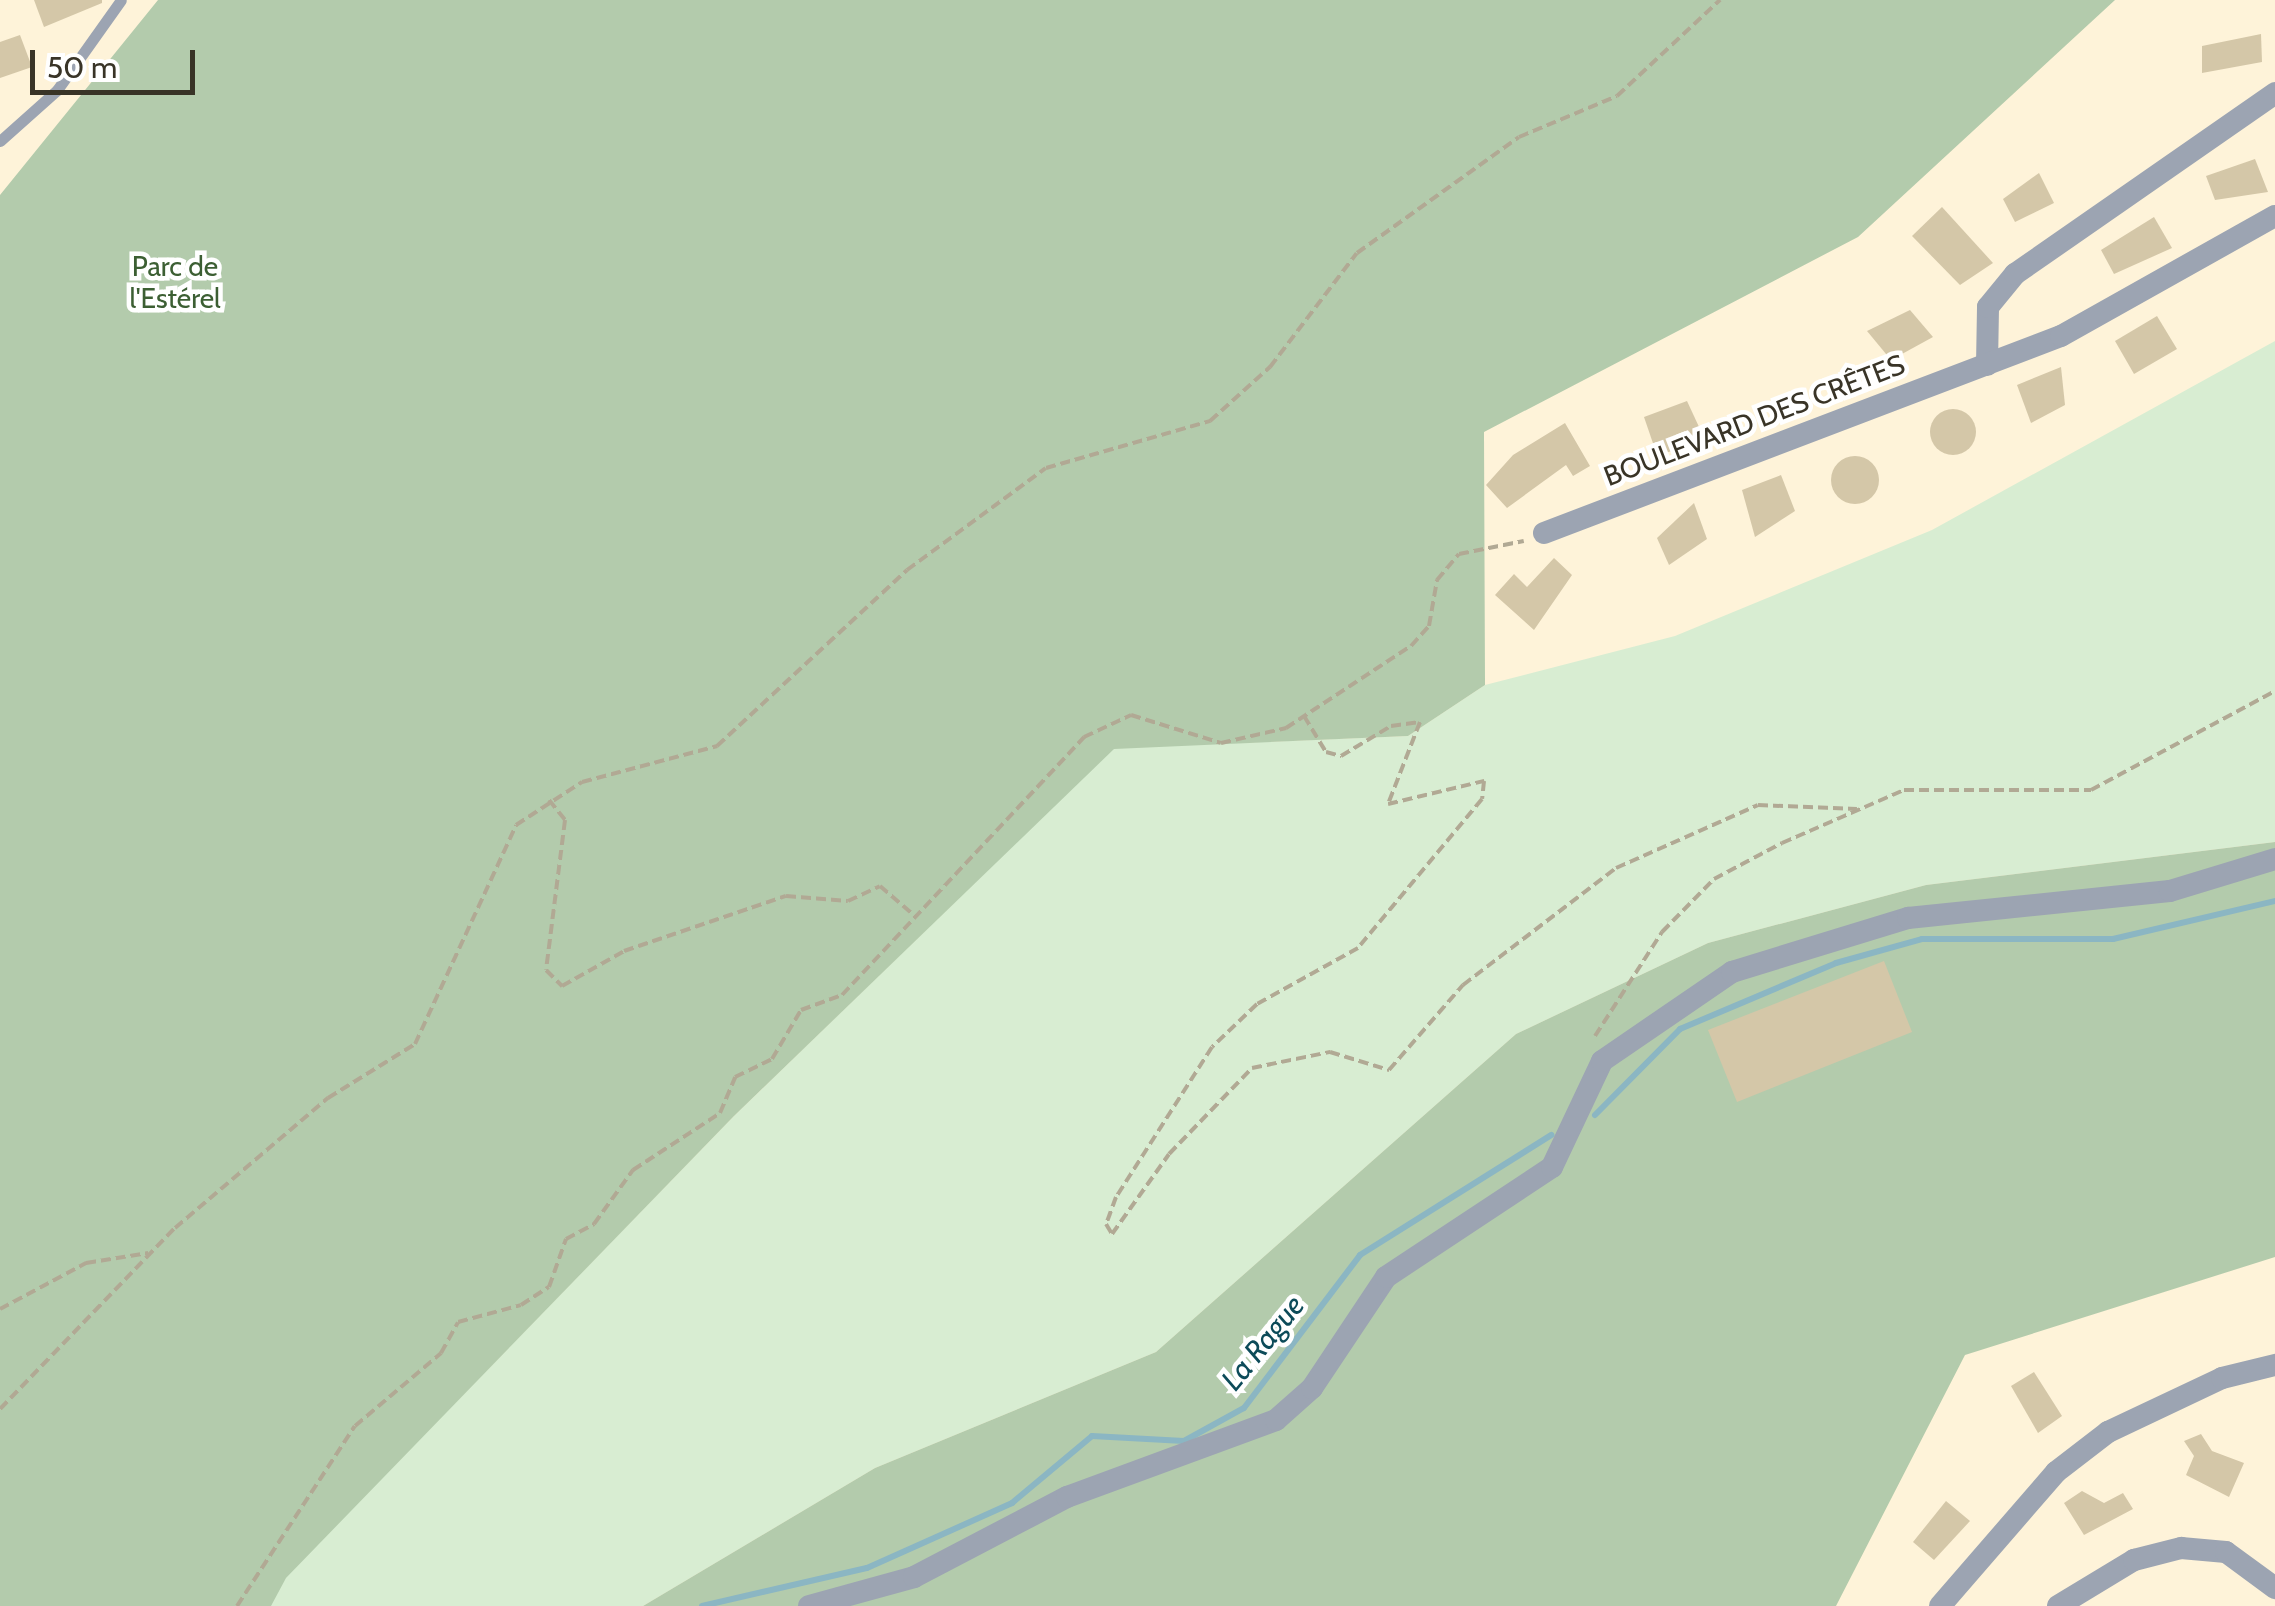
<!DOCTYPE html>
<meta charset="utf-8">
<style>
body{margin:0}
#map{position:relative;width:2275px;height:1606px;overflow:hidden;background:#fef3d9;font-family:Cabin,sans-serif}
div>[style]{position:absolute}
.green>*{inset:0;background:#d8edd2}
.forest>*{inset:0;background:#b3cbac}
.stream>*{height:6px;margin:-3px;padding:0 3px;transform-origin:3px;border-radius:3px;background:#8bb6c3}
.building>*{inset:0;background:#d4c7a8}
.round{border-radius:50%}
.path>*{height:4px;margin-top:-2px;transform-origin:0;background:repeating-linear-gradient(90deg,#b1a994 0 10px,transparent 0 15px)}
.lane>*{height:11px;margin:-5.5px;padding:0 5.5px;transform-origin:5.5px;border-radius:5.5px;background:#9ca4b2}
.street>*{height:22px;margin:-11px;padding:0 11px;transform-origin:11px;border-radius:11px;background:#9ca4b2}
span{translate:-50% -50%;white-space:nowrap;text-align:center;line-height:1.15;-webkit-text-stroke:9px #fff;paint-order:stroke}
.park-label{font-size:28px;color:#3c5f33}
.street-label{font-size:28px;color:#393427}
.water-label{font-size:30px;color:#0c4b59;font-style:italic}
.scale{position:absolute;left:30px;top:50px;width:165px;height:45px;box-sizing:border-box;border:5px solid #393427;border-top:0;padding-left:12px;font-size:30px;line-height:35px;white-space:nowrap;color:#393427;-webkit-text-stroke:8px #fff;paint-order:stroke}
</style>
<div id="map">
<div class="green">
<div style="clip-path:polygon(0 197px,349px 1512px,734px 1116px,1114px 748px,1408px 736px,1485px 685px,1675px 636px,1932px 530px,2275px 341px,2275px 842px,1926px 885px,1708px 943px,1516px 1034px,1156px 1352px,875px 1468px,643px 1606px,0 1606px)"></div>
</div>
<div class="forest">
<div style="clip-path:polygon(158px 0,2115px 0,1858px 237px,1484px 432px,1485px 685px,1408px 736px,1114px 749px,734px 1116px,286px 1578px,271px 1606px,0 1606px,0 195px)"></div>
<div style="clip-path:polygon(2275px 842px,2275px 1257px,1965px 1355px,1836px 1606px,643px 1606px,875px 1468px,1156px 1352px,1516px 1034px,1708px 943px,1926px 885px)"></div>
</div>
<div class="stream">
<div style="left:1595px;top:1115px;width:121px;rotate:-45.3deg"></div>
<div style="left:1680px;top:1029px;width:169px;rotate:-22.9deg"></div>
<div style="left:1836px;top:963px;width:89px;rotate:-15.6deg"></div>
<div style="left:1922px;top:939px;width:191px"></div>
<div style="left:2113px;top:939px;width:166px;rotate:-13.2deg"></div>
<div style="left:702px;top:1606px;width:169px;rotate:-13deg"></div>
<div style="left:867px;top:1568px;width:159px;rotate:-24.1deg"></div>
<div style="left:1012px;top:1503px;width:104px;rotate:-39.9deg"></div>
<div style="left:1092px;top:1436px;width:92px;rotate:3.1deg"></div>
<div style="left:1184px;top:1441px;width:68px;rotate:-28.8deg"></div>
<div style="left:1244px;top:1408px;width:192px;rotate:-52.8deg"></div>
<div style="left:1360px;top:1255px;width:226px;rotate:-32.1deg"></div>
</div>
<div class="building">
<div style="clip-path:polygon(34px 0,102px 0,102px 3px,44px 27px)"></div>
<div style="clip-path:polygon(2261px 34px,2262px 62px,2202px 73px,2202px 46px)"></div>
<div style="clip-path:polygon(20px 35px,32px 67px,0 78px,0 42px)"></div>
<div style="clip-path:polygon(2255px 159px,2268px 192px,2215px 200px,2206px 176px)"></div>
<div style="clip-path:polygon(2039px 173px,2054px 203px,2015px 222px,2003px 199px)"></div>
<div style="clip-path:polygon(1942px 207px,1993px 263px,1960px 285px,1912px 236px)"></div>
<div style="clip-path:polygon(2154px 217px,2172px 248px,2114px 274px,2101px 250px)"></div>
<div style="clip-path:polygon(1910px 310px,1933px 337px,1891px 360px,1867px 331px)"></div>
<div style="clip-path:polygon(2157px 316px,2177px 349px,2134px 374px,2115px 341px)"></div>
<div style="clip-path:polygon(2061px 367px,2065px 405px,2031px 423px,2017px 385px)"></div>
<div style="clip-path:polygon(1687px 401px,1706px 442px,1657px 455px,1644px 417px)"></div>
<div class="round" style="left:1930px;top:409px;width:46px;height:46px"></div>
<div style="clip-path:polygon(1565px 423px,1590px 466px,1573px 476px,1566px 465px,1507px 508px,1486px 485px,1513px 455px)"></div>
<div class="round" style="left:1831px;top:456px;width:48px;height:48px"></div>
<div style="clip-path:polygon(1781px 475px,1795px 511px,1755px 537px,1742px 490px)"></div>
<div style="clip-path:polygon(1694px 503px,1707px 539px,1669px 565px,1657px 538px)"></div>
<div style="clip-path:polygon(1554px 558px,1572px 575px,1534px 630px,1495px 595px,1514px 574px,1527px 587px)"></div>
<div style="clip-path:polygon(1884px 961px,1912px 1032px,1737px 1102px,1708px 1030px)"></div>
<div style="clip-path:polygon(2034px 1372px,2062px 1416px,2038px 1433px,2011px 1386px)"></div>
<div style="clip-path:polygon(2201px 1434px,2212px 1451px,2244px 1463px,2229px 1497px,2186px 1475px,2194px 1456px,2184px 1441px)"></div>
<div style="clip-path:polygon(2082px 1491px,2104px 1503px,2123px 1493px,2133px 1509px,2084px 1535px,2064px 1503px)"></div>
<div style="clip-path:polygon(1946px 1501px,1970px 1521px,1934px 1560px,1913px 1542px)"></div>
</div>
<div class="path">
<div style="left:1304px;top:716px;width:42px;rotate:58.6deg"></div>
<div style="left:1326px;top:752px;width:16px;rotate:15deg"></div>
<div style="left:1341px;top:756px;width:58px;rotate:-31deg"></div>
<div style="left:1391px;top:726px;width:29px;rotate:-8deg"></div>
<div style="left:1420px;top:722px;width:88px;rotate:111.3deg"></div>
<div style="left:1388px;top:804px;width:99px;rotate:-13.5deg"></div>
<div style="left:1484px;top:781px;width:18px;rotate:96deg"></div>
<div style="left:1482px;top:799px;width:194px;rotate:129.8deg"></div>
<div style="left:1358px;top:948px;width:115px;rotate:151deg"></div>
<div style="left:1257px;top:1004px;width:62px;rotate:136.3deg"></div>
<div style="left:1212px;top:1047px;width:178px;rotate:122.6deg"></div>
<div style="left:1116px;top:1197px;width:29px;rotate:110deg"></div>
<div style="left:1106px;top:1224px;width:12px;rotate:59deg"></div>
<div style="left:1112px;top:1234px;width:98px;rotate:-54.5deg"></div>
<div style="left:1169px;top:1154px;width:120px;rotate:-46deg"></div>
<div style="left:1252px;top:1068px;width:80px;rotate:-11.6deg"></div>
<div style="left:1330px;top:1052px;width:62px;rotate:17deg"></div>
<div style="left:1389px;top:1070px;width:113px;rotate:-49deg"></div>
<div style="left:1463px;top:985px;width:193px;rotate:-37.4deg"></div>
<div style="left:1616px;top:868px;width:155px;rotate:-23.9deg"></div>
<div style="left:1758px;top:805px;width:99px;rotate:2.3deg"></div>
<div style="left:549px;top:800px;width:26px;rotate:51deg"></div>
<div style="left:565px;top:820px;width:151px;rotate:97.2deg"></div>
<div style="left:546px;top:970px;width:23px;rotate:45deg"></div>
<div style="left:562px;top:986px;width:71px;rotate:-29.4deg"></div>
<div style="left:624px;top:951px;width:171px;rotate:-18.8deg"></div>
<div style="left:786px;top:896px;width:62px;rotate:4.6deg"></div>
<div style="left:848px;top:901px;width:35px;rotate:-25deg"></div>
<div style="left:880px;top:886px;width:46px;rotate:40.6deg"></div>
<div style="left:1595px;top:1036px;width:124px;rotate:-57.2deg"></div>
<div style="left:1662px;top:932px;width:74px;rotate:-45.5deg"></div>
<div style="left:1714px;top:879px;width:77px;rotate:-27.9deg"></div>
<div style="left:1782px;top:843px;width:133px;rotate:-23.5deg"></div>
<div style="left:1904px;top:790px;width:187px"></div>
<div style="left:2091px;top:790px;width:209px;rotate:-28.3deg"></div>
<div style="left:0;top:1309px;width:98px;rotate:-28.1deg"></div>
<div style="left:86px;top:1263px;width:63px;rotate:-9.2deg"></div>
<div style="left:0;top:1409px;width:252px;rotate:-46deg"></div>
<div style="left:175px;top:1228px;width:201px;rotate:-40.4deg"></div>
<div style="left:328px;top:1098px;width:102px;rotate:-31.8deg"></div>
<div style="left:415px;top:1044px;width:241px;rotate:-65.2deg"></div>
<div style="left:516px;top:825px;width:79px;rotate:-33.1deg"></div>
<div style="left:582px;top:782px;width:140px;rotate:-14.9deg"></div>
<div style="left:717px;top:746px;width:259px;rotate:-42.8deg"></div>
<div style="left:907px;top:570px;width:172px;rotate:-36.3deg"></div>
<div style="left:1046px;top:468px;width:171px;rotate:-16deg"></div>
<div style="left:1210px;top:421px;width:81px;rotate:-42deg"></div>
<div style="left:1270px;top:367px;width:143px;rotate:-52.7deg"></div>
<div style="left:1357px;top:253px;width:199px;rotate:-35.6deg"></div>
<div style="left:1519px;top:137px;width:106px;rotate:-22.7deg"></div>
<div style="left:1617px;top:96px;width:141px;rotate:-43deg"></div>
<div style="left:237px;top:1606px;width:215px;rotate:-56.8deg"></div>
<div style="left:355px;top:1426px;width:113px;rotate:-40.3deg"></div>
<div style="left:441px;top:1353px;width:35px;rotate:-61deg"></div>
<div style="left:458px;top:1322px;width:65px;rotate:-15.1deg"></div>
<div style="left:521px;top:1305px;width:33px;rotate:-33deg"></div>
<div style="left:549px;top:1287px;width:51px;rotate:-70.5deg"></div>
<div style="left:566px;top:1239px;width:32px;rotate:-28deg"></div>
<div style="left:594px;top:1224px;width:67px;rotate:-54.2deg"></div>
<div style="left:633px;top:1170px;width:104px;rotate:-33.2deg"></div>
<div style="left:720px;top:1113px;width:39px;rotate:-67deg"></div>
<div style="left:735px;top:1077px;width:41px;rotate:-25.9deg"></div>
<div style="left:772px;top:1059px;width:57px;rotate:-59.4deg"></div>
<div style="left:801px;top:1010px;width:44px;rotate:-20.1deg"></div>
<div style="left:842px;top:995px;width:354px;rotate:-46.8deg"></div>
<div style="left:1084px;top:737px;width:52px;rotate:-25.1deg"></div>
<div style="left:1131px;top:715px;width:94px;rotate:17.3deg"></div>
<div style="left:1221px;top:743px;width:67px;rotate:-13deg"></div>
<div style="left:1286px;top:728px;width:149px;rotate:-33.3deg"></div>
<div style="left:1411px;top:646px;width:27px;rotate:-48deg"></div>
<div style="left:1429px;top:626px;width:47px;rotate:-80.1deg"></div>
<div style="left:1437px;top:580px;width:34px;rotate:-50deg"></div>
<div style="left:1459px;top:554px;width:66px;rotate:-11.3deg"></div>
</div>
<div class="lane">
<div style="left:0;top:141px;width:76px;rotate:-41.8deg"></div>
<div style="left:57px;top:90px;width:110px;rotate:-54.6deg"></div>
</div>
<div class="street">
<div style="left:1987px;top:365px;width:58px;rotate:-89deg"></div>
<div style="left:1988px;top:307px;width:43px;rotate:-50.7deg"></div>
<div style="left:2015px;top:274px;width:317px;rotate:-34.8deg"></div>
<div style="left:1544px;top:533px;width:553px;rotate:-20.86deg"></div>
<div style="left:2061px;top:336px;width:245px;rotate:-29.3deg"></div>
<div style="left:809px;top:1606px;width:109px;rotate:-15.4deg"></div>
<div style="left:914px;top:1577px;width:173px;rotate:-27.6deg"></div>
<div style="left:1067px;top:1497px;width:223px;rotate:-20.2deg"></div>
<div style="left:1276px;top:1420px;width:48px;rotate:-41.6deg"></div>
<div style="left:1312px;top:1388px;width:133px;rotate:-56.3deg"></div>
<div style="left:1386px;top:1277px;width:199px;rotate:-33.5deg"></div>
<div style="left:1552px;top:1167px;width:117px;rotate:-64.7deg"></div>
<div style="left:1602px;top:1061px;width:158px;rotate:-34.4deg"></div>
<div style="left:1732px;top:972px;width:184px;rotate:-17.1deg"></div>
<div style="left:1908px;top:918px;width:263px;rotate:-5.9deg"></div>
<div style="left:2170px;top:891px;width:110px;rotate:-16.9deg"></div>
<div style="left:1940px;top:1606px;width:177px;rotate:-49.1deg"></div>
<div style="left:2056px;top:1472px;width:66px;rotate:-37.6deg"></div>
<div style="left:2108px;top:1432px;width:126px;rotate:-25.3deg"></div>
<div style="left:2222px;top:1378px;width:55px;rotate:-13.8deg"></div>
<div style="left:2058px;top:1606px;width:89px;rotate:-31.2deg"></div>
<div style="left:2134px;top:1560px;width:49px;rotate:-14.3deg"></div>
<div style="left:2181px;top:1548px;width:45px;rotate:5.1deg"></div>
<div style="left:2226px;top:1552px;width:61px;rotate:36.3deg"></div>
</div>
<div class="park-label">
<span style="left:175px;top:282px">Parc de<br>l'Estérel</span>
</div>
<div class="street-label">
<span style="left:1754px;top:420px;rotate:-21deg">BOULEVARD DES CRÊTES</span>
</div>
<div class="water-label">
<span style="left:1263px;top:1343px;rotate:-51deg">La Rague</span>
</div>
<div class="scale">50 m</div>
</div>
